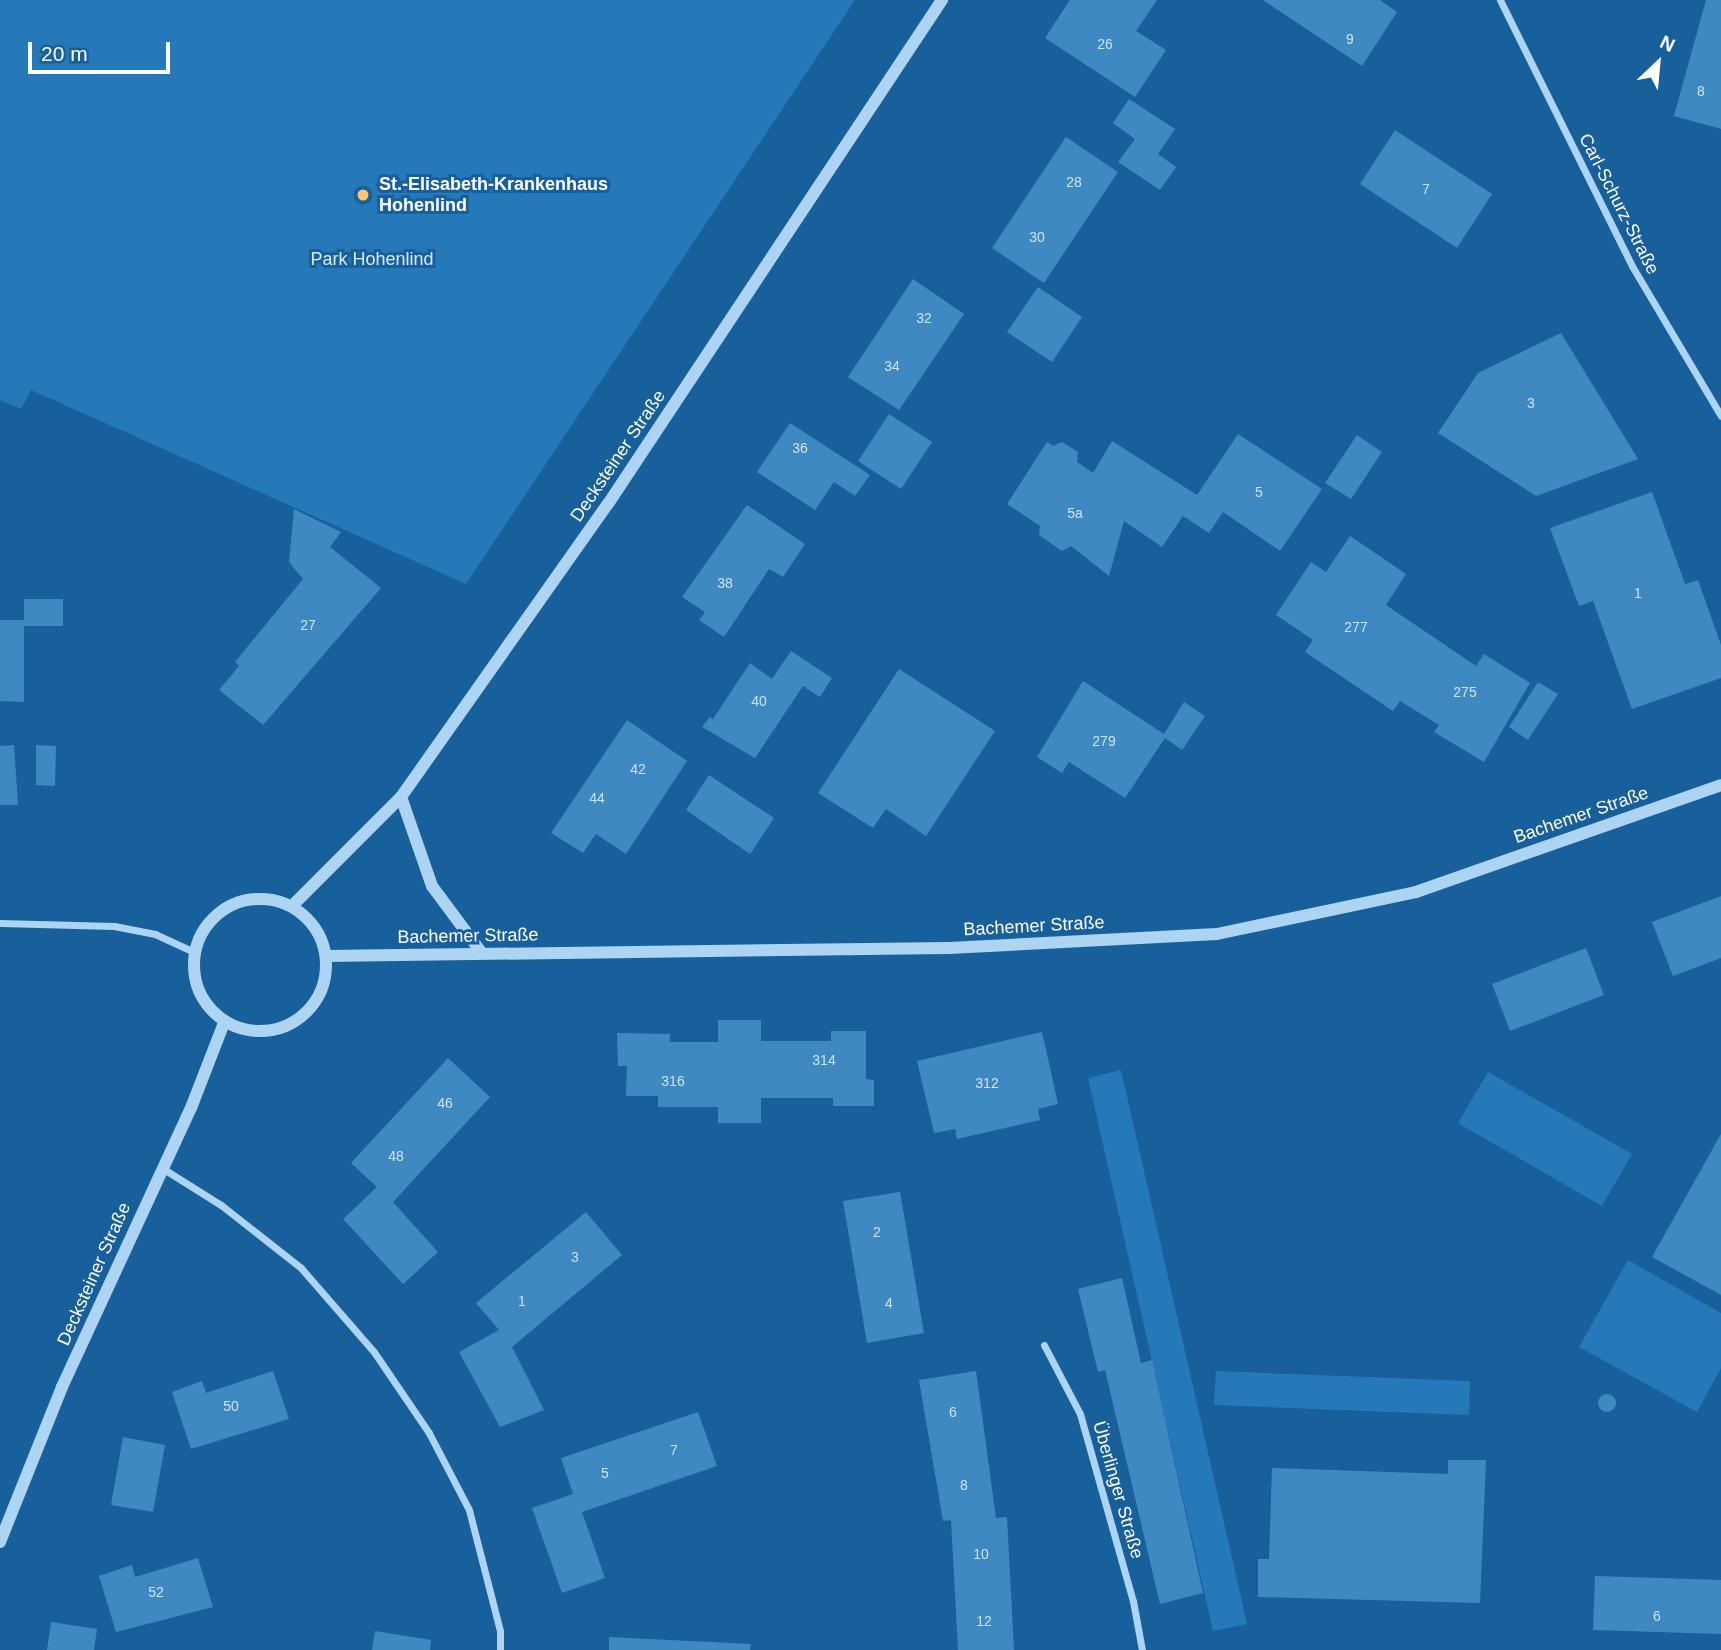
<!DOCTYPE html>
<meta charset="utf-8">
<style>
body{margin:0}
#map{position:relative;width:1721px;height:1650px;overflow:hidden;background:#17609c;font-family:Helvetica,sans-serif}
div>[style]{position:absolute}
.green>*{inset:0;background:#2679b8}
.building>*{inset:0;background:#3f89c2}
.round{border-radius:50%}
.minor>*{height:7px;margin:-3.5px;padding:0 3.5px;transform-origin:3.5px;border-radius:3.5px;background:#add4f2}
.tertiary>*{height:12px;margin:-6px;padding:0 6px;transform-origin:6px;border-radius:6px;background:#add4f2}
.tertiary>.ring{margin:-6px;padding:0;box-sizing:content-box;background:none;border:12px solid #add4f2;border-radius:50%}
.dots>*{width:19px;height:19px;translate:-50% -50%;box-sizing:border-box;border:4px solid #17609c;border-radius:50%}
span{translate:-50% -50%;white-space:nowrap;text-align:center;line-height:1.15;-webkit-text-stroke:6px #17609c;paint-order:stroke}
.number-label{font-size:14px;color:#cfe2f0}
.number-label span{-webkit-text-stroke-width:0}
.poi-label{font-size:18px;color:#fff;font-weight:700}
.left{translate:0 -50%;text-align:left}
.street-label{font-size:18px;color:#fff}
.park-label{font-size:18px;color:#d5ebfc}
.north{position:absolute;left:1623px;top:28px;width:70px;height:70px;-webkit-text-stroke:5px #17609c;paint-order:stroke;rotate:26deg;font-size:19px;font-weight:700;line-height:28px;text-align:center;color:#fff}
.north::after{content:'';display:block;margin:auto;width:24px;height:32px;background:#fff;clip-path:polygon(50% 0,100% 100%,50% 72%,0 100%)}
.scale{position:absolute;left:28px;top:42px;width:142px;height:32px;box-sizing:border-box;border:4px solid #fff;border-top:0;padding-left:9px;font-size:21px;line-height:24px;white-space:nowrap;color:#fff;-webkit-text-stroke:5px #17609c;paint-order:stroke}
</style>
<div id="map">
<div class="green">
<div style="clip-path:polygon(0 0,855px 0,466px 584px,31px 390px,21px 409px,0 400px)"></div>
<div style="clip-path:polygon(1121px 1070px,1247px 1624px,1213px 1631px,1088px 1078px)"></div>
<div style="clip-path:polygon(1488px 1072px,1632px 1154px,1602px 1206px,1458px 1123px)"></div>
<div style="clip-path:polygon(1628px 1260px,1721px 1313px,1721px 1368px,1697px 1412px,1579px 1347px)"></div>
<div style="clip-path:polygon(1216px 1371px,1470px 1381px,1469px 1415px,1214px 1405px)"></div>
</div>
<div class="building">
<div style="clip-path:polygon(1070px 0,1157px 0,1136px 31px,1166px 50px,1135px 97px,1045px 38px)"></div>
<div style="clip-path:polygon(1263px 0,1380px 0,1397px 12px,1362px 66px)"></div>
<div style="clip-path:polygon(1706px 0,1721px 0,1721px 129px,1674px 116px)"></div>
<div style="clip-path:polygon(1129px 99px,1175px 129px,1158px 154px,1176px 167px,1160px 190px,1118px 162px,1135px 139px,1113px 123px)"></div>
<div style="clip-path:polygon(1395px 130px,1492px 194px,1457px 248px,1360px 184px)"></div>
<div style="clip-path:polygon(1066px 137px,1118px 172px,1044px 283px,992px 248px)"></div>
<div style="clip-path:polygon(913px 279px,964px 314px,899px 410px,848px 377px)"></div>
<div style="clip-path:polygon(1038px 287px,1082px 317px,1052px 362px,1007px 332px)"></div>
<div style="clip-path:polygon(1561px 333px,1638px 459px,1536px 496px,1438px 433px,1478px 373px)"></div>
<div style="clip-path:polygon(889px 414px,932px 442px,901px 489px,858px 461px)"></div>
<div style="clip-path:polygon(790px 423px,870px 475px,855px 496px,834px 482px,815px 510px,757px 472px)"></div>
<div style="clip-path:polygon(1238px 434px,1322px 489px,1280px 551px,1223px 512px,1209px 533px,1183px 516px,1162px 547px,1124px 521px,1109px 576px,1071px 546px,1062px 551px,1039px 535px,1040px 526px,1007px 504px,1047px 442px,1053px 446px,1062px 442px,1078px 452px,1077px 462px,1093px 473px,1112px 441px,1197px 495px)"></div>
<div style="clip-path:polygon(1357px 435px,1382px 452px,1351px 499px,1325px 483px)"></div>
<div style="clip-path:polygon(1652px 492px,1685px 584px,1698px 580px,1721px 645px,1721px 678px,1632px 709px,1593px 601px,1579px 606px,1550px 528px)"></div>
<div style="clip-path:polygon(747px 505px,805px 544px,783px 577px,769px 569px,724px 637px,699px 620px,705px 612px,682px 597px)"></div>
<div style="clip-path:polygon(294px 509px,341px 532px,330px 547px,381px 588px,263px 725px,219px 690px,239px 666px,235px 662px,303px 579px,289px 562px)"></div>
<div style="clip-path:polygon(1350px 536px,1406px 574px,1386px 605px,1476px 666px,1484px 654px,1530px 683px,1484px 762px,1434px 732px,1439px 725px,1400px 701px,1393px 711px,1305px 652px,1313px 640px,1276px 615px,1311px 562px,1326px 572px)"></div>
<div style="clip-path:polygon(24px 599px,63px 599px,63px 626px,24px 626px,24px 702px,0 701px,0 620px,24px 620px)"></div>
<div style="clip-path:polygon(791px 651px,832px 678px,820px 697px,803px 686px,755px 758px,702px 727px,710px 717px,713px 719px,750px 663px,772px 679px)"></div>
<div style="clip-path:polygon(899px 669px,995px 731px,926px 836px,886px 809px,873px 828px,818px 793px)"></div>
<div style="clip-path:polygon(1083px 681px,1164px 734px,1184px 702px,1205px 716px,1182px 750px,1165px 738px,1125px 798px,1069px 762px,1062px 773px,1037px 757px)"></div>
<div style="clip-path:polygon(1538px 682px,1558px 694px,1528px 740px,1509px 727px)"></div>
<div style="clip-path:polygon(627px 720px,687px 761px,626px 854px,596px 834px,583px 853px,551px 833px)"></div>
<div style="clip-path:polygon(14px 745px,18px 805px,0 805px,0 746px)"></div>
<div style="clip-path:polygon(36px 745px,56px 746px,55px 786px,36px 785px)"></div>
<div style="clip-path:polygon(709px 775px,774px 818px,750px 854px,686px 810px)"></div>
<div style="clip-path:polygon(1721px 896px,1721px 958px,1673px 976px,1652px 922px)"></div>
<div style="clip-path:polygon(1586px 948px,1604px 995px,1510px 1031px,1492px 984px)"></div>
<div style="clip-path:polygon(718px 1020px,761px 1020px,761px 1041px,831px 1041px,831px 1031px,866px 1031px,866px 1079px,874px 1080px,874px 1106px,833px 1106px,833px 1098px,761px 1098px,761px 1123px,718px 1123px,718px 1107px,658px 1107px,658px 1096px,626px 1096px,627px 1066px,618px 1066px,617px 1033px,670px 1034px,670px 1042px,718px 1042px)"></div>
<div style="clip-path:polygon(1042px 1032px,1058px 1104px,1038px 1109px,1040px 1120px,957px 1139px,955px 1129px,934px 1133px,917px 1061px)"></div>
<div style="clip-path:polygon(448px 1058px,490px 1097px,393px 1202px,438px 1252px,403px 1284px,343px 1219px,377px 1187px,351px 1163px)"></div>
<div style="clip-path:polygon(1721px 1134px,1721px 1295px,1652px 1257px)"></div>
<div style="clip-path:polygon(900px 1192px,924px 1333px,867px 1343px,843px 1201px)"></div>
<div style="clip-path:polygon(586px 1212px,622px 1255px,512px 1347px,544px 1410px,500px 1427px,459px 1352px,499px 1330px,476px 1303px)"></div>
<div style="clip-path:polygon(1122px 1278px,1141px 1363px,1152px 1360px,1203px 1593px,1160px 1604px,1105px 1370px,1098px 1372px,1078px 1289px)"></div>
<div style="clip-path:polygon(273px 1371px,289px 1419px,191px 1449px,172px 1392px,202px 1381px,206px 1393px)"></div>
<div style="clip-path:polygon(976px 1371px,996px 1518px,1007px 1517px,1014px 1650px,958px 1650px,951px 1520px,943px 1521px,919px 1380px)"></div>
<div class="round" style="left:1598px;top:1394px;width:18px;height:18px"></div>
<div style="clip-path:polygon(698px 1412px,717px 1466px,582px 1512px,605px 1578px,562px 1593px,532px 1508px,573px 1494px,561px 1458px)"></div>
<div style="clip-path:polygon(123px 1437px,165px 1445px,153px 1512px,111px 1505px)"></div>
<div style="clip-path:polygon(1448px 1460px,1486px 1460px,1480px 1603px,1258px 1597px,1258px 1559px,1269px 1559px,1272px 1468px,1448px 1474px)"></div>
<div style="clip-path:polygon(198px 1558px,213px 1607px,116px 1632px,99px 1576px,132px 1565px,135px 1577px)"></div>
<div style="clip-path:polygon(1595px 1576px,1721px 1580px,1721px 1634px,1593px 1630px)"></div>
<div style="clip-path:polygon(51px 1622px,97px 1629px,94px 1650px,47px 1650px)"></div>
<div style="clip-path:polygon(375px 1631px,431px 1640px,430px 1650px,372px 1650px)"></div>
<div style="clip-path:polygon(609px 1637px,751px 1644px,750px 1650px,609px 1650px)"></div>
</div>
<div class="minor">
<div style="left:1500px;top:0;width:297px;rotate:63.6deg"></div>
<div style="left:1632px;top:266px;width:174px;rotate:59.3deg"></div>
<div style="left:0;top:923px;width:114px;rotate:1.5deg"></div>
<div style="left:114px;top:926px;width:42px;rotate:11deg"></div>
<div style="left:155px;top:934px;width:43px;rotate:24.8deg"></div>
<div style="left:162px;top:1168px;width:70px;rotate:32.1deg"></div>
<div style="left:221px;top:1205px;width:102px;rotate:38.2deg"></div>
<div style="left:301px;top:1268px;width:111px;rotate:49deg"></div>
<div style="left:374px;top:1352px;width:98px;rotate:55.8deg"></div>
<div style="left:429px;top:1433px;width:87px;rotate:62.5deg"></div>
<div style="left:469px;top:1510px;width:125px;rotate:75.6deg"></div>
<div style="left:500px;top:1631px;width:19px;rotate:90deg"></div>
<div style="left:1044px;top:1345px;width:78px;rotate:62.4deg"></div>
<div style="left:1080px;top:1414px;width:194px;rotate:74.2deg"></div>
<div style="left:1133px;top:1601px;width:50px;rotate:79.6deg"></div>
</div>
<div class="tertiary">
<div style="left:401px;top:797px;width:94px;rotate:70.8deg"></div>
<div style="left:432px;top:886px;width:82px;rotate:53.4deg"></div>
<div class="ring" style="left:194px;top:899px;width:120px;height:120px"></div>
<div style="left:292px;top:906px;width:154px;rotate:-45deg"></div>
<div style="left:401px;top:797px;width:359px;rotate:-54.8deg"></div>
<div style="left:608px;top:504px;width:605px;rotate:-56.47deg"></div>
<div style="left:326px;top:956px;width:623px;rotate:-0.74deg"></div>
<div style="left:949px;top:948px;width:268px;rotate:-3deg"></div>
<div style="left:1217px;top:934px;width:203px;rotate:-11.9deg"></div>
<div style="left:1416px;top:892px;width:323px;rotate:-19.3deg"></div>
<div style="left:0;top:1542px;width:167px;rotate:-68.2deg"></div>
<div style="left:62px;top:1387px;width:307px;rotate:-65.2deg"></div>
<div style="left:191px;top:1108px;width:91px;rotate:-68.8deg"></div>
</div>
<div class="dots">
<div style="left:363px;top:195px;background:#ffc56e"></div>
</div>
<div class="number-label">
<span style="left:1350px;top:39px">9</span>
<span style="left:1105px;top:44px">26</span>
<span style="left:1701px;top:91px">8</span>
<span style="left:1074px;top:182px">28</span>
<span style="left:1426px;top:189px">7</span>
<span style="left:1037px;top:237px">30</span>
<span style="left:924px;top:318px">32</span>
<span style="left:892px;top:366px">34</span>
<span style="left:1531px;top:403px">3</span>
<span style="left:800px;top:448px">36</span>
<span style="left:1259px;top:492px">5</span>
<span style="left:1075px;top:513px">5a</span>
<span style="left:725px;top:583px">38</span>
<span style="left:1638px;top:593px">1</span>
<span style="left:308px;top:625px">27</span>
<span style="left:1356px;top:627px">277</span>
<span style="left:1465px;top:692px">275</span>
<span style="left:759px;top:701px">40</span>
<span style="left:1104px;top:741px">279</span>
<span style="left:638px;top:769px">42</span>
<span style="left:597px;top:798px">44</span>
<span style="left:824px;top:1060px">314</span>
<span style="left:673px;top:1081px">316</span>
<span style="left:987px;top:1083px">312</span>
<span style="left:445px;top:1103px">46</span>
<span style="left:396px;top:1156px">48</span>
<span style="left:877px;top:1232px">2</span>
<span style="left:575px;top:1257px">3</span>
<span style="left:522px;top:1301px">1</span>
<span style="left:889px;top:1303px">4</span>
<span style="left:231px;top:1406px">50</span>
<span style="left:953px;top:1412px">6</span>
<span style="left:674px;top:1450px">7</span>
<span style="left:605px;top:1473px">5</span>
<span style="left:964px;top:1485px">8</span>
<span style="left:981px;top:1554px">10</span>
<span style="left:156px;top:1592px">52</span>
<span style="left:1657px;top:1616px">6</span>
<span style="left:984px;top:1621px">12</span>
</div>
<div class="poi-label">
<span class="left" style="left:379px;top:195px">St.-Elisabeth-Krankenhaus<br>Hohenlind</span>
</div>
<div class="street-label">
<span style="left:1619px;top:204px;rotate:63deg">Carl-Schurz-Straße</span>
<span style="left:618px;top:456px;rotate:-56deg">Decksteiner Straße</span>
<span style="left:1581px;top:815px;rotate:-19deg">Bachemer Straße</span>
<span style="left:1034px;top:926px;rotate:-3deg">Bachemer Straße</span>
<span style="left:468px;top:936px;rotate:-1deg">Bachemer Straße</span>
<span style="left:94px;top:1274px;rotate:-66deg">Decksteiner Straße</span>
<span style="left:1118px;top:1490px;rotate:74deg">Überlinger Straße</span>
</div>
<div class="park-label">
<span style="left:372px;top:259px">Park Hohenlind</span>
</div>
<div class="north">N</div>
<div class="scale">20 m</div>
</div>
